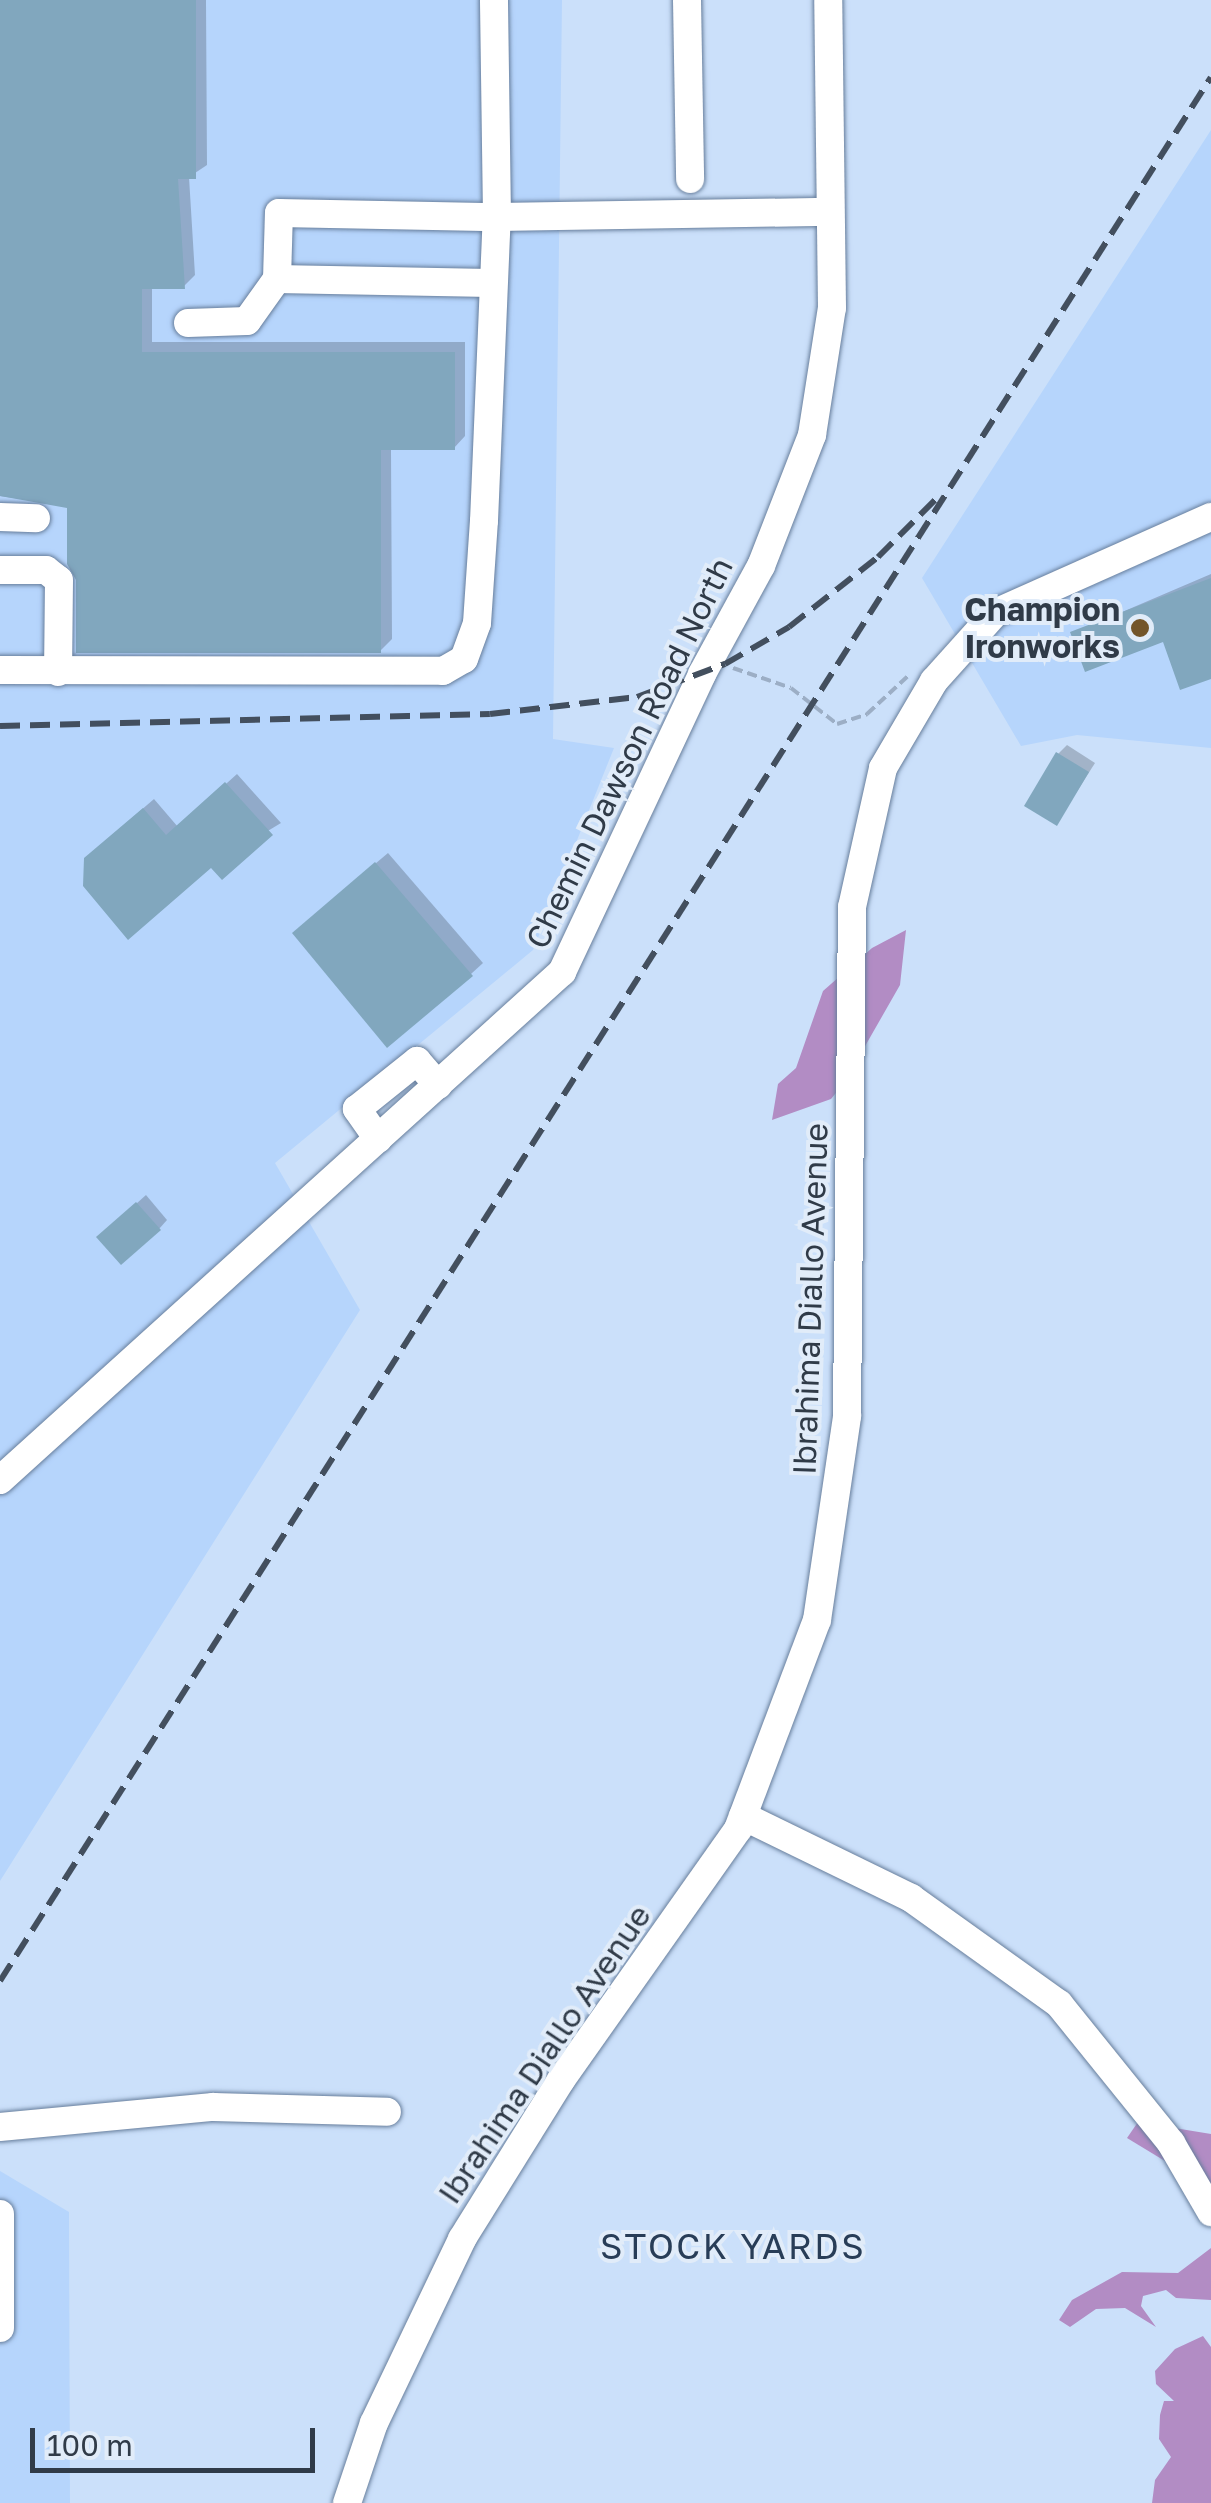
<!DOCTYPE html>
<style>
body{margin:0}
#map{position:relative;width:1211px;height:2503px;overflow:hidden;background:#cbe0fa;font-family:"Golos Text",sans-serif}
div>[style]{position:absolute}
.built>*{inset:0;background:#b6d5fc}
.water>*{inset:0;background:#b28cc4}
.shadow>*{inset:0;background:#0003}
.building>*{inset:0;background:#81a7be}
.path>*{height:4px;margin-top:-2px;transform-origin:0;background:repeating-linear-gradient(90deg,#9caec5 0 10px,transparent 0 15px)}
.roads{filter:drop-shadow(0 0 2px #677e9c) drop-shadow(0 0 2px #677e9c)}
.minor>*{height:28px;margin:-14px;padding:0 14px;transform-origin:14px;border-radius:14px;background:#fff}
.rail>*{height:6px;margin-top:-3px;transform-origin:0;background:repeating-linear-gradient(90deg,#434f5e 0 20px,transparent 0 30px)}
.dots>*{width:28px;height:28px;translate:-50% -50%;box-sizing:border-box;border:5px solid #e1ecf9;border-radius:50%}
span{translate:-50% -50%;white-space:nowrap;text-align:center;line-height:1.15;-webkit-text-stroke:8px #e1ecf9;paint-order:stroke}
.poi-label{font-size:32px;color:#303b48;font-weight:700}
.right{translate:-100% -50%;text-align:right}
.street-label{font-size:32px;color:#303b48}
.neighbourhood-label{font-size:35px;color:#283d57;letter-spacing:2.5px}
.scale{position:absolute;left:30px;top:2428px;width:285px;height:45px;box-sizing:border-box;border:5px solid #303b48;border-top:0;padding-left:12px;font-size:30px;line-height:35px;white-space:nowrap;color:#303b48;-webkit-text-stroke:8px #e1ecf9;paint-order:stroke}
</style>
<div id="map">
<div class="built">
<div style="clip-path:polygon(0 0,562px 0,553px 739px,614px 748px,533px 950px,275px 1163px,360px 1310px,0 1881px)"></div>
<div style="clip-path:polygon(1211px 130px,1211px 748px,1077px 735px,1021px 746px,922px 578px)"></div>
<div style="clip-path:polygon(0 2171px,69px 2212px,70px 2503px,0 2503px)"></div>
</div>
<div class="water">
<div style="clip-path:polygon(906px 930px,900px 985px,844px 1083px,831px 1099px,772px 1120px,778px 1084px,796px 1068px,823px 991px,872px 948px)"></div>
<div style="clip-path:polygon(1138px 2122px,1211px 2134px,1211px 2189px,1127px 2138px)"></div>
<div style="clip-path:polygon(1211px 2248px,1211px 2300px,1176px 2298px,1166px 2290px,1143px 2296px,1141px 2306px,1156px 2327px,1125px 2308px,1096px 2309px,1070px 2327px,1059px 2320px,1072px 2300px,1122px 2272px,1178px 2273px)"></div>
<div style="clip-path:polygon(1203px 2336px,1211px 2347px,1211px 2503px,1152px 2503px,1155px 2480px,1171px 2457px,1159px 2439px,1160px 2415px,1164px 2401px,1174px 2401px,1156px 2384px,1155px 2371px,1175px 2349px)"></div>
</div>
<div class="shadow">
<div style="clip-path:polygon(0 0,206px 0,207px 165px,189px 177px,195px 275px,184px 286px,152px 286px,152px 342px,465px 342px,465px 436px,454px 448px,391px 448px,392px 639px,380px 651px,79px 580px,69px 506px,0 496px)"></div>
<div style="clip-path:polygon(1211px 574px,1211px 676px,1164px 639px,1073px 633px)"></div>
<div style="clip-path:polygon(1067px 745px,1095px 763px,1057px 823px,1058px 754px)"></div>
<div style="clip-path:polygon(237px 774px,281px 823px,211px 865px,97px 848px,154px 799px,178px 827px)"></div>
<div style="clip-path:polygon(388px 853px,483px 963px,471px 974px,306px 922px)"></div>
<div style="clip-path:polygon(146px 1195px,167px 1220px,159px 1229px,108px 1229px)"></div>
</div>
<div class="building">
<div style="clip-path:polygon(0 0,196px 0,196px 179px,178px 179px,185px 289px,142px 289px,142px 352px,455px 352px,455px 450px,381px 450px,381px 653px,76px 653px,76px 580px,67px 564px,67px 508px,0 496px)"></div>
<div style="clip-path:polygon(1211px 578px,1211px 679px,1180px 690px,1163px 642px,1085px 672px,1070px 632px)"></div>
<div style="clip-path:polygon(1056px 752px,1089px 772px,1057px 826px,1024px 806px)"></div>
<div style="clip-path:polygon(225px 782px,273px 835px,222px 880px,211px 868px,128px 940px,83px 886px,84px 858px,143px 808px,166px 835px)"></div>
<div style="clip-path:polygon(375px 862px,473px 976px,387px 1048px,292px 933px)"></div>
<div style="clip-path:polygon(136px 1202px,161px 1230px,121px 1265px,96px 1237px)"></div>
</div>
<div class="path">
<div style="left:733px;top:668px;width:61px;rotate:19deg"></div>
<div style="left:791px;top:688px;width:58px;rotate:38deg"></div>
<div style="left:837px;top:724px;width:32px;rotate:-18deg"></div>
<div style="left:867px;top:714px;width:57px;rotate:-42.9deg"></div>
</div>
<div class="roads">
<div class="minor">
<div style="left:687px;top:0;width:179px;rotate:89deg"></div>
<div style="left:490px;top:283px;width:213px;rotate:-178.9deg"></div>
<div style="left:277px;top:279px;width:66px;rotate:-88.3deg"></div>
<div style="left:279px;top:213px;width:218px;rotate:1.1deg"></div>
<div style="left:497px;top:217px;width:333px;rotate:-0.9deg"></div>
<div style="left:188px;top:323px;width:59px;rotate:-1.9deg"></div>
<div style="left:247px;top:321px;width:52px;rotate:-54.5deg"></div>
<div style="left:0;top:517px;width:36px;rotate:2deg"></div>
<div style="left:0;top:570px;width:46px"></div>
<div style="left:46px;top:570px;width:16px;rotate:38deg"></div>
<div style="left:59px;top:580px;width:92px;rotate:90.6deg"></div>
<div style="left:0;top:670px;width:443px;rotate:0.1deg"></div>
<div style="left:443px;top:671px;width:24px;rotate:-30deg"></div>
<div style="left:464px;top:659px;width:38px;rotate:-70deg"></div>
<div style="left:477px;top:623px;width:102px;rotate:-86.1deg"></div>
<div style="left:484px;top:521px;width:304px;rotate:-87.6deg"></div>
<div style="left:497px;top:217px;width:217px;rotate:-90.8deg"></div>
<div style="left:378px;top:1139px;width:37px;rotate:-125deg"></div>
<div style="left:357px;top:1109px;width:77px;rotate:-38.7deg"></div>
<div style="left:417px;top:1061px;width:32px;rotate:49deg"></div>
<div style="left:0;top:1480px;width:758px;rotate:-42.11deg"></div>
<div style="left:562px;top:972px;width:329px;rotate:-64.8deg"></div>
<div style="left:702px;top:674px;width:123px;rotate:-61.4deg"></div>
<div style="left:761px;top:566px;width:141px;rotate:-68.7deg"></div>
<div style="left:812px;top:435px;width:129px;rotate:-81.1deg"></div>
<div style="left:832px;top:308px;width:308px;rotate:-90.7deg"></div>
<div style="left:743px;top:1816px;width:187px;rotate:26deg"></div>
<div style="left:911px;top:1898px;width:182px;rotate:35.6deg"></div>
<div style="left:1059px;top:2004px;width:179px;rotate:51.1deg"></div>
<div style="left:1171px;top:2143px;width:80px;rotate:59.9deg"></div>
<div style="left:0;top:2127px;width:214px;rotate:-5.4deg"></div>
<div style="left:213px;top:2107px;width:174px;rotate:1.6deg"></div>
<div style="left:0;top:2214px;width:114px;rotate:90deg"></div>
<div style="left:347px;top:2503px;width:84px;rotate:-71.4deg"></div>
<div style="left:374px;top:2423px;width:204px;rotate:-64.4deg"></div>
<div style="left:462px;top:2239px;width:187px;rotate:-58.1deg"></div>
<div style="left:561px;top:2080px;width:307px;rotate:-54.8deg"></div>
<div style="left:738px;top:1829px;width:223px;rotate:-69.3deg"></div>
<div style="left:817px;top:1620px;width:206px;rotate:-81.6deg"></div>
<div style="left:847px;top:1416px;width:509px;rotate:-89.44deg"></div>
<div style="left:852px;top:907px;width:142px;rotate:-77.4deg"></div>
<div style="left:883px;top:768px;width:101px;rotate:-59.6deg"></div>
<div style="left:934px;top:681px;width:91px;rotate:-48.1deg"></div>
<div style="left:995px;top:613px;width:236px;rotate:-24deg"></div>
</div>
</div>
<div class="rail">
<div style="left:0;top:726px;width:490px;rotate:-1.4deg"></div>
<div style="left:490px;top:714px;width:148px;rotate:-6.6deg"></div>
<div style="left:637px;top:697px;width:94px;rotate:-20.6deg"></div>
<div style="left:725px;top:664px;width:74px;rotate:-30deg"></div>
<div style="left:789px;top:627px;width:113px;rotate:-38.2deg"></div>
<div style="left:878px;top:557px;width:85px;rotate:-45deg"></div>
<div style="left:0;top:1981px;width:2256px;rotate:-57.54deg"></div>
</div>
<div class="dots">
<div style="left:1140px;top:628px;background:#73552a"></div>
</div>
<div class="poi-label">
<span class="right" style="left:1120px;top:628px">Champion<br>Ironworks</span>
</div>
<div class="street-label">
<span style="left:629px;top:753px;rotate:-64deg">Chemin Dawson Road North</span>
<span style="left:810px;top:1299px;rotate:-88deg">Ibrahima Diallo Avenue</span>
<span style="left:544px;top:2054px;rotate:-56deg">Ibrahima Diallo Avenue</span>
</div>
<div class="neighbourhood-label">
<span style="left:733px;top:2246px">STOCK YARDS</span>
</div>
<div class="scale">100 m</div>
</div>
